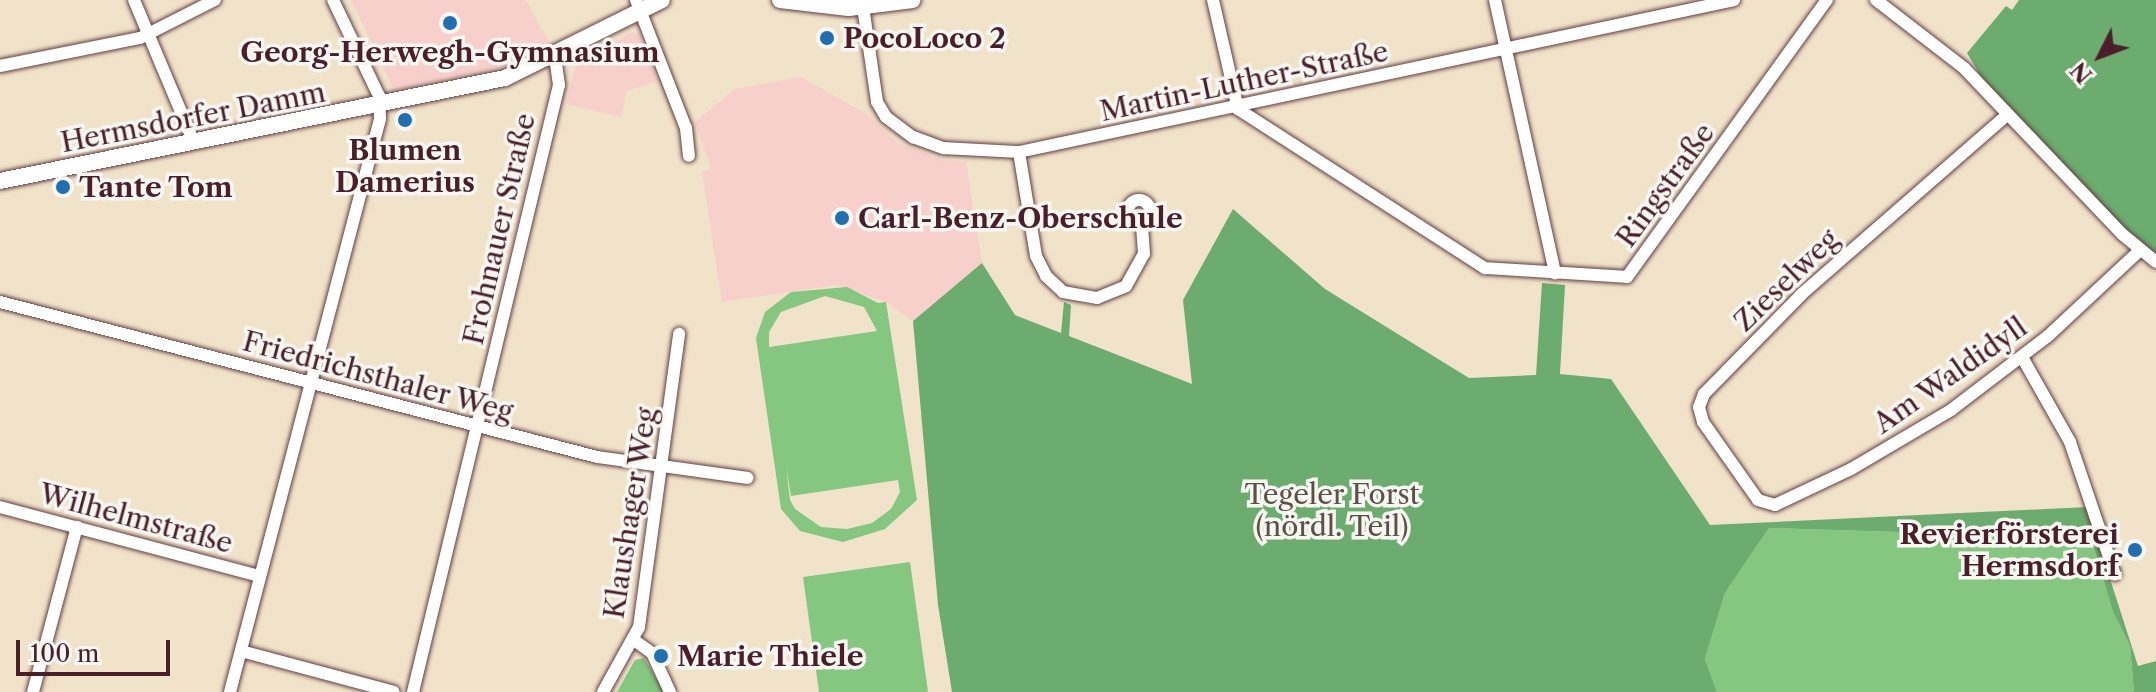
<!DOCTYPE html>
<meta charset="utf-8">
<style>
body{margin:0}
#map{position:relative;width:2156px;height:692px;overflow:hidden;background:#f1e3c9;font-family:"Libre Caslon Text",serif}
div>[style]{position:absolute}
.built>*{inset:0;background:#f7d0cb}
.green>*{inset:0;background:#85c780}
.forest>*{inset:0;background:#6cac6e}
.roads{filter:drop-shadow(0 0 2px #633c43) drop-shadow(0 0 2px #633c43)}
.minor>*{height:12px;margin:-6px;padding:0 6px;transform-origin:6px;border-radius:6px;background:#fff}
.minor>.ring{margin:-6px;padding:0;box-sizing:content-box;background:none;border:12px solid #fff;border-radius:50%}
.secondary>*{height:16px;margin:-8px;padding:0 8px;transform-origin:8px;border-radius:8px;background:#fff}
.dots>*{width:22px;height:22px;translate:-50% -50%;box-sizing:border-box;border:4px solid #f6f6f2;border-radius:50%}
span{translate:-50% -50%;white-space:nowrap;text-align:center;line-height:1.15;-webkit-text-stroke:7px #f6f6f2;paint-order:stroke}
.poi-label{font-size:28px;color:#4a1f2b;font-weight:700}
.left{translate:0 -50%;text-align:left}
.right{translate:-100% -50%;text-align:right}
.street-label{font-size:28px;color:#4a1f2b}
.park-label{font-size:28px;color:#5c5144}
.north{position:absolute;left:2060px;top:16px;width:80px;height:80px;-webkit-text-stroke:6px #f6f6f2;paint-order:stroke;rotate:228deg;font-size:22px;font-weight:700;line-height:32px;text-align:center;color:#4a1f2b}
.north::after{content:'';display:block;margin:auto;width:28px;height:36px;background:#4a1f2b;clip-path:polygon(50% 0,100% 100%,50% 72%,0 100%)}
.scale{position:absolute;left:16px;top:640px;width:154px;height:36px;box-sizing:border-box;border:4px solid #4a1f2b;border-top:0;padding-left:10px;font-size:24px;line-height:28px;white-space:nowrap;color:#4a1f2b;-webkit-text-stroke:6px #f6f6f2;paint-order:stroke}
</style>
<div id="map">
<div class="built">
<div style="clip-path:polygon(351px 0,526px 0,551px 46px,503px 67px,394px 90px)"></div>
<div style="clip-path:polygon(632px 32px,641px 36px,657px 81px,627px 91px,621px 117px,566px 104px,575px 67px)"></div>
<div style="clip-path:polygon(801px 77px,868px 115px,897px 143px,943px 160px,966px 162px,982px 263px,913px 321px,886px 302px,836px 285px,722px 302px,702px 172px,711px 169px,695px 122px,735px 89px)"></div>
</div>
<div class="green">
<div style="clip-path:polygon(evenodd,847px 287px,878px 303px,886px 302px,917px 500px,885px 529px,843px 542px,800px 531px,781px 509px,756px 338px,765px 312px,791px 292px,847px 287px,825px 296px,864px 307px,877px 331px,769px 347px,769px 332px,781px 312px,825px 296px,847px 287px,786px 466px,791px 496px,898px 480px,900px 492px,891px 509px,872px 523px,847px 529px,821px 527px,795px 509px,790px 500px,786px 466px)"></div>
<div style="clip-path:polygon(1769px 528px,2091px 538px,2113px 612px,2130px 646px,2134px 692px,1717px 692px,1705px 659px,1725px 593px)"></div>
<div style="clip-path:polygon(910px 562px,928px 692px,819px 692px,803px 577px)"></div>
<div style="clip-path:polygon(644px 658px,664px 692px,617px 692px,635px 660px)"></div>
</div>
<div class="forest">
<div style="clip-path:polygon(2019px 0,2156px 0,2156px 257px,2120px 229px,1980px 75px,1967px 53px,2006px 6px,2012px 10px)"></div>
<div style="clip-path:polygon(1233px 209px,1325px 289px,1469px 378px,1536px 375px,1542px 283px,1565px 285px,1560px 374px,1611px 379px,1710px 525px,2087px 507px,2138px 666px,2156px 661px,2156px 692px,2134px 692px,2130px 646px,2113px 612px,2091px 538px,1769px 528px,1725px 593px,1705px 659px,1717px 692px,952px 692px,938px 605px,913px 321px,982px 263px,1015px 315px,1061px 333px,1064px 302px,1071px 305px,1069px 336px,1192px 384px,1183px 300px)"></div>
</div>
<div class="roads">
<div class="minor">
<div style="left:134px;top:0;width:155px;rotate:67.2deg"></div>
<div style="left:636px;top:0;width:137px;rotate:68.7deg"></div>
<div style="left:686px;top:128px;width:28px;rotate:84deg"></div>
<div style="left:862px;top:0;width:103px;rotate:81.6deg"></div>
<div style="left:877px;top:102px;width:17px;rotate:59deg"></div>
<div style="left:886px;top:117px;width:34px;rotate:37deg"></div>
<div style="left:913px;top:137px;width:33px;rotate:20deg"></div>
<div style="left:944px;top:148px;width:75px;rotate:3.1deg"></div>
<div style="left:1019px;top:152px;width:731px;rotate:-12deg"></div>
<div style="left:1213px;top:0;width:112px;rotate:77.1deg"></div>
<div style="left:1495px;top:0;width:280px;rotate:77.6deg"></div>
<div style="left:1876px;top:0;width:111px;rotate:37.7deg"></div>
<div style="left:1964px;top:68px;width:229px;rotate:46.4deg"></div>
<div style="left:2122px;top:234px;width:44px;rotate:39.5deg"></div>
<div style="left:0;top:66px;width:143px;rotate:-11.3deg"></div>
<div style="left:140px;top:38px;width:84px;rotate:-26.9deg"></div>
<div style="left:1238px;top:109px;width:294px;rotate:32.8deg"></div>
<div style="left:1485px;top:268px;width:142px;rotate:3.6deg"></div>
<div style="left:1627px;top:277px;width:342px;rotate:-54.2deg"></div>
<div style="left:2007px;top:115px;width:274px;rotate:138.9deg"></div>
<div style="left:1801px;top:295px;width:139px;rotate:134.4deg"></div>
<div style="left:1704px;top:394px;width:14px;rotate:111deg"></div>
<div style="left:1699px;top:407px;width:16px;rotate:75deg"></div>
<div style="left:1703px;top:422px;width:95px;rotate:54.8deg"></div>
<div style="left:1758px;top:500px;width:18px;rotate:16deg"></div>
<div style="left:1775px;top:505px;width:84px;rotate:-25.3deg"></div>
<div style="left:1851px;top:469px;width:116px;rotate:-30.5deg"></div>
<div style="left:1951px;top:410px;width:122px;rotate:-37.3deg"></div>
<div style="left:2048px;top:336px;width:125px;rotate:-43deg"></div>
<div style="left:1019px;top:152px;width:105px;rotate:80.7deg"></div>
<div style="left:1036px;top:256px;width:22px;rotate:63deg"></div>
<div style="left:1046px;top:276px;width:23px;rotate:43deg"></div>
<div style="left:1063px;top:292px;width:35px;rotate:10deg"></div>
<div style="left:1097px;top:298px;width:31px;rotate:-22deg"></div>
<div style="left:1126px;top:286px;width:37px;rotate:-61deg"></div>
<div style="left:1144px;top:254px;width:32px;rotate:-94deg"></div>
<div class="ring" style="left:1128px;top:200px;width:10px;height:10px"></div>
<div style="left:0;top:302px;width:617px;rotate:14.55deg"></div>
<div style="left:597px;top:457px;width:152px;rotate:7.9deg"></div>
<div style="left:2022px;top:357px;width:98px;rotate:60.5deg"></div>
<div style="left:2070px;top:442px;width:140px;rotate:71.3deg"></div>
<div style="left:0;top:507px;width:269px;rotate:14.9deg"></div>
<div style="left:634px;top:640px;width:22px;rotate:36deg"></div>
<div style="left:652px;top:653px;width:43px;rotate:65.2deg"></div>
<div style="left:241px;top:651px;width:158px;rotate:15deg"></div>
<div style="left:33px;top:692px;width:171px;rotate:-75.1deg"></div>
<div style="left:230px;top:692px;width:592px;rotate:-75.33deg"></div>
<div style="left:380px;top:119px;width:23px;rotate:-92deg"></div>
<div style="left:379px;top:96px;width:106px;rotate:-115.6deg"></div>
<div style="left:413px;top:692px;width:624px;rotate:-76.48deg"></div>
<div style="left:559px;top:85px;width:27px;rotate:-98deg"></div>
<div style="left:603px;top:692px;width:74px;rotate:-61deg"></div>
<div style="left:639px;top:627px;width:296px;rotate:-82.2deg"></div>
</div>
<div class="secondary">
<div style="left:780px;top:0;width:69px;rotate:6.6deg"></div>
<div style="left:849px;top:8px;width:64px;rotate:-7.1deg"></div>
<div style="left:0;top:181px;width:515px;rotate:-11.53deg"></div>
<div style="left:505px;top:78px;width:175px;rotate:-26.4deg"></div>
</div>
</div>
<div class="dots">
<div style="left:450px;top:23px;background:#1f6fb2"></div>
<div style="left:827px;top:38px;background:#1f6fb2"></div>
<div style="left:405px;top:120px;background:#1f6fb2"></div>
<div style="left:63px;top:187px;background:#1f6fb2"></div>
<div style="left:842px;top:218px;background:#1f6fb2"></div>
<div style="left:2135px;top:550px;background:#1f6fb2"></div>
<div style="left:661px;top:656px;background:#1f6fb2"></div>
</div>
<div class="poi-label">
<span class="left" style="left:843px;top:38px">PocoLoco 2</span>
<span style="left:450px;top:52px">Georg-Herwegh-Gymnasium</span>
<span style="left:405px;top:166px">Blumen<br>Damerius</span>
<span class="left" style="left:79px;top:187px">Tante Tom</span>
<span class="left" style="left:858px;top:218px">Carl-Benz-Oberschule</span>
<span class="right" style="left:2119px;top:550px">Revierförsterei<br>Hermsdorf</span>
<span class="left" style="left:677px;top:656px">Marie Thiele</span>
</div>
<div class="street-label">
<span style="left:1244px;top:81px;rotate:-12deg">Martin-Luther-Straße</span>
<span style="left:193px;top:117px;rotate:-11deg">Hermsdorfer Damm</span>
<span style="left:1665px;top:185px;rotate:-54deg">Ringstraße</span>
<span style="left:499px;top:229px;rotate:-77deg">Frohnauer Straße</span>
<span style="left:1786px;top:280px;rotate:-44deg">Zieselweg</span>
<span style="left:1950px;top:375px;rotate:-35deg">Am Waldidyll</span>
<span style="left:378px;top:376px;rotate:15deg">Friedrichsthaler Weg</span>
<span style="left:630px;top:513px;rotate:-81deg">Klaushager Weg</span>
<span style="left:136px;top:518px;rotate:15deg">Wilhelmstraße</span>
</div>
<div class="park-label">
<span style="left:1332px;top:510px">Tegeler Forst<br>(nördl. Teil)</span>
</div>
<div class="north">N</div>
<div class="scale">100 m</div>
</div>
